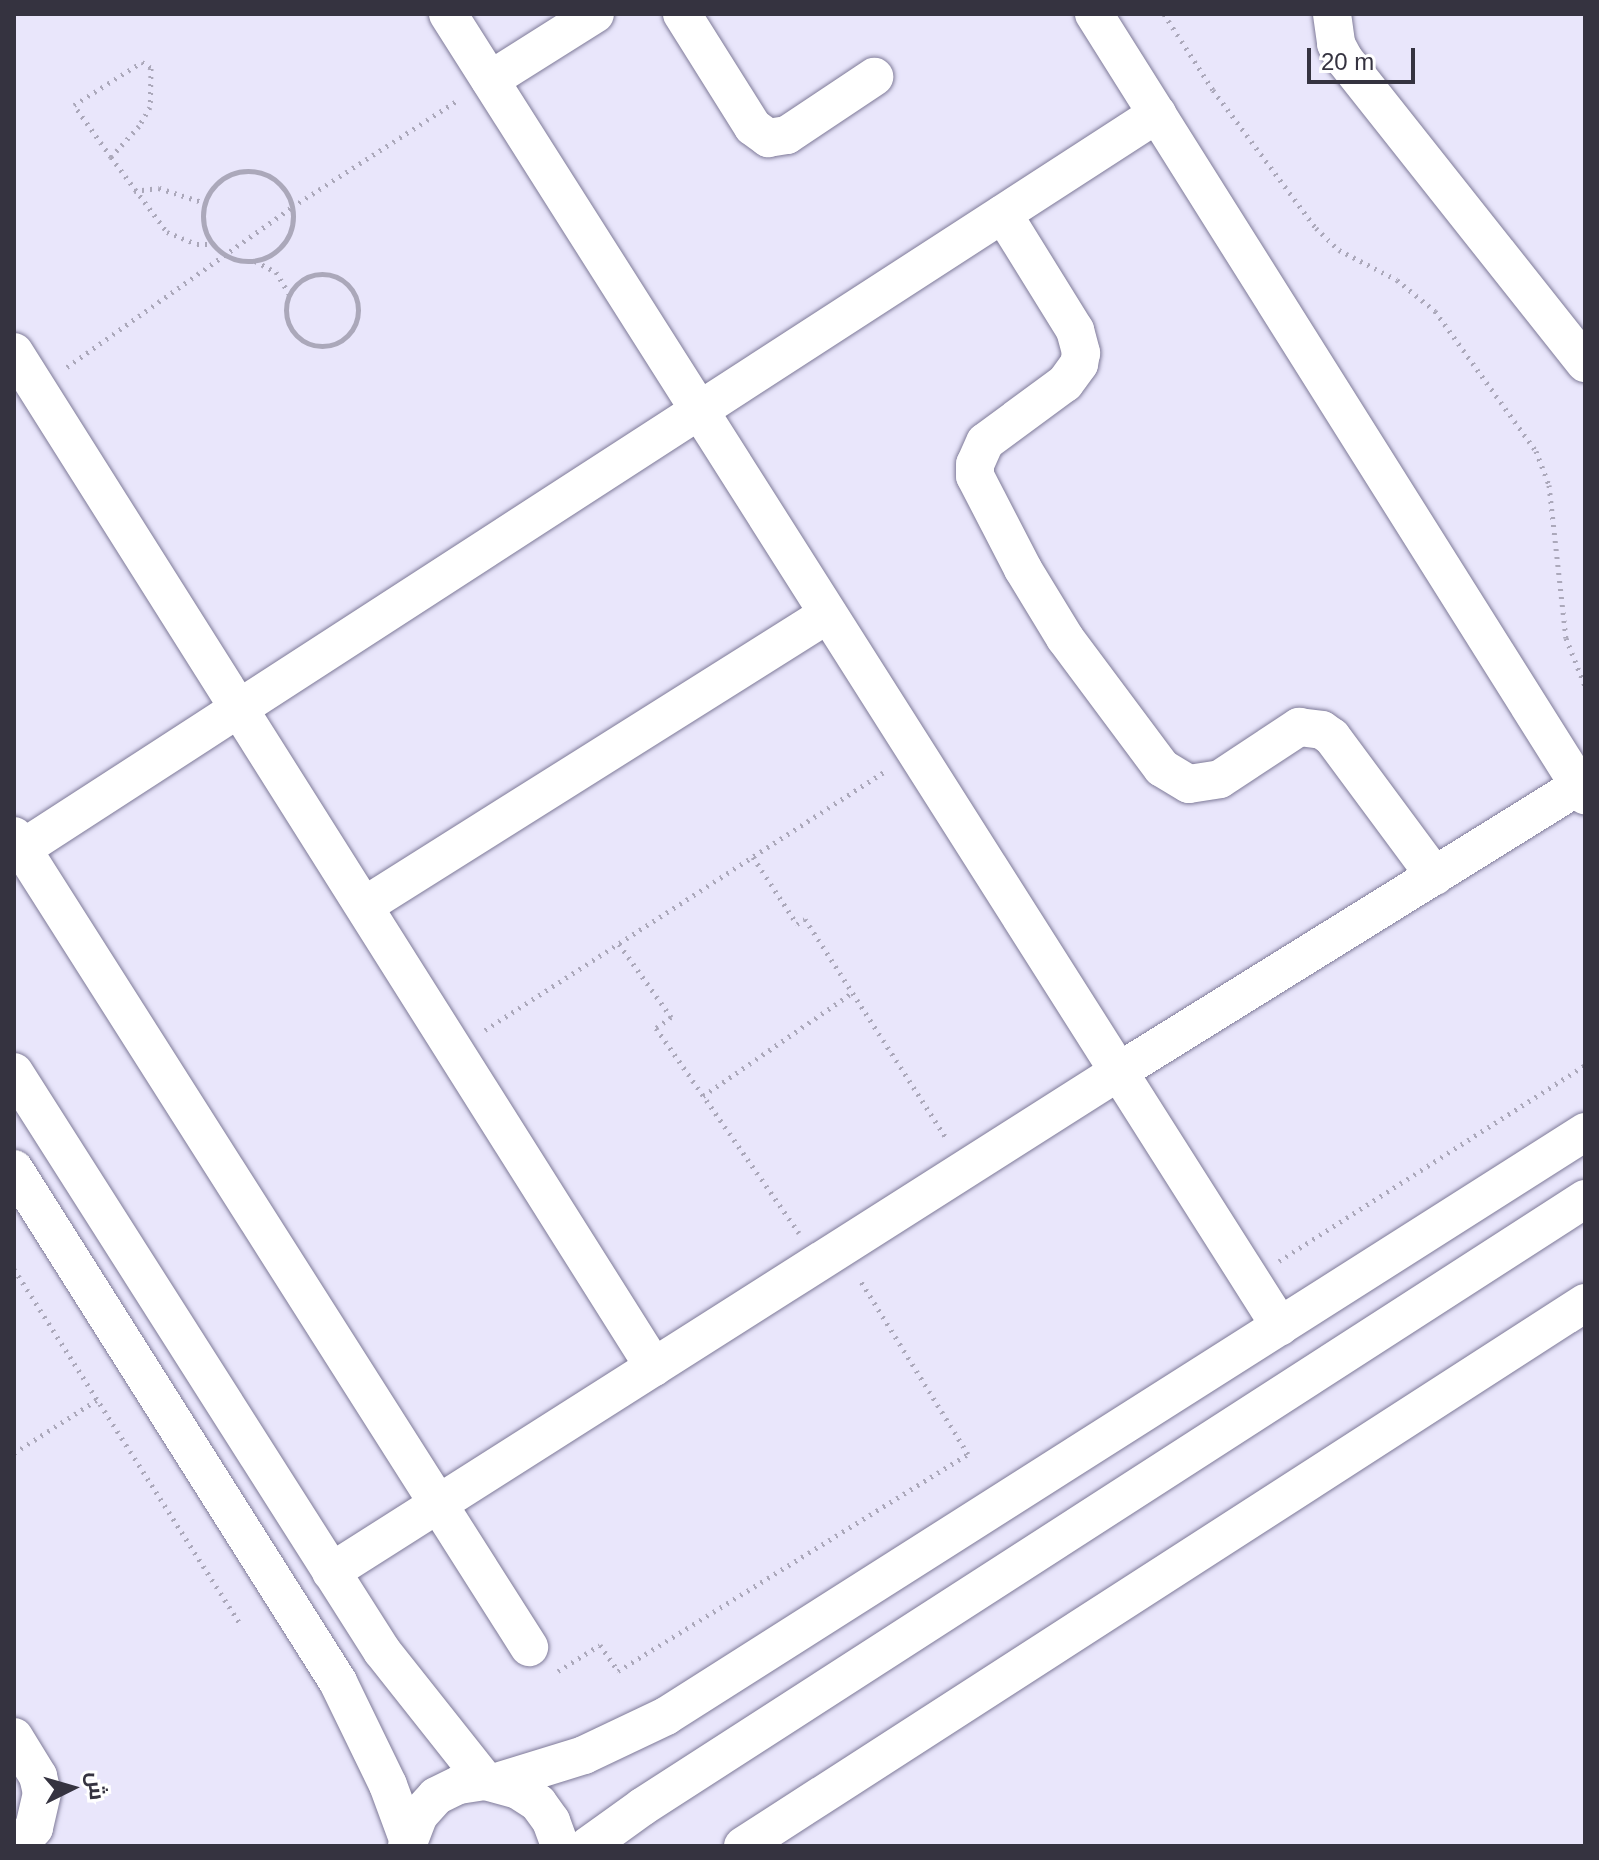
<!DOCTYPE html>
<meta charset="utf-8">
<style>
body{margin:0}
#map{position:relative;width:1599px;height:1860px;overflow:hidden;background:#e9e6fb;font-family:Arial,Cairo,sans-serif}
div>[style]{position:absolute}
.path>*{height:5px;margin-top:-2.5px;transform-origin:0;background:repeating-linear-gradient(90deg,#aba8ba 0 2px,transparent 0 8px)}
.path>.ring{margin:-2.5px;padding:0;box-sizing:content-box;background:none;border:5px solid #aba8ba;border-radius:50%}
.roads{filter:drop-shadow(0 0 2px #7e7a98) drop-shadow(0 0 2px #7e7a98)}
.minor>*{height:38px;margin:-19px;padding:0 19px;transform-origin:19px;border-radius:19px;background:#fff}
span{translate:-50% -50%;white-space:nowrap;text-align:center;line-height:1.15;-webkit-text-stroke:8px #fff;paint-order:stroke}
.frame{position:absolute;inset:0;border:16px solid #353340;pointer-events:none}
.north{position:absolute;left:32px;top:1748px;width:80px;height:80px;-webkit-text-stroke:6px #fff;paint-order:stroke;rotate:85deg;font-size:22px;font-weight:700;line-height:32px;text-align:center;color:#353340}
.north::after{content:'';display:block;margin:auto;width:28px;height:36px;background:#353340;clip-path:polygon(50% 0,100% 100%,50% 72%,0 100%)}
.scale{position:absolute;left:1307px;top:48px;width:108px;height:36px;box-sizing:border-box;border:4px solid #353340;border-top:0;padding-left:10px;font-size:24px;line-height:28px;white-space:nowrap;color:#353340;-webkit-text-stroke:6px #fff;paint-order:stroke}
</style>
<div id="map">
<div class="path">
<div style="left:1164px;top:14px;width:90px;rotate:57.2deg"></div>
<div style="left:1213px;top:90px;width:172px;rotate:53.3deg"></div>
<div style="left:1316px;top:228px;width:32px;rotate:44deg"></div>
<div style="left:1339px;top:250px;width:65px;rotate:27.3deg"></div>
<div style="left:1397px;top:280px;width:49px;rotate:39.2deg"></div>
<div style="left:1435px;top:311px;width:173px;rotate:54.2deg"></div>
<div style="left:1536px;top:451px;width:36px;rotate:69deg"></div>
<div style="left:1549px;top:485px;width:154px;rotate:83.7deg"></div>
<div style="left:1566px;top:638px;width:52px;rotate:68.4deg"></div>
<div style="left:142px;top:62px;width:11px;rotate:34deg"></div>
<div style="left:151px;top:68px;width:39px;rotate:91deg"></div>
<div style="left:150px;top:107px;width:22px;rotate:120deg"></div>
<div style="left:139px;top:126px;width:42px;rotate:132.1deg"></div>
<div style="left:111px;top:157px;width:64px;rotate:-125.4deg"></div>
<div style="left:74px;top:105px;width:80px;rotate:-32.3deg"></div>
<div style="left:111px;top:157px;width:94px;rotate:53.3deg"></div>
<div style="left:167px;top:232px;width:32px;rotate:22deg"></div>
<div style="left:197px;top:244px;width:16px"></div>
<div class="ring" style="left:203px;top:171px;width:85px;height:85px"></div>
<div style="left:134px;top:191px;width:25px;rotate:-7deg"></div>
<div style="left:159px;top:188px;width:48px;rotate:18.1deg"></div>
<div style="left:255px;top:261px;width:24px;rotate:28deg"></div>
<div style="left:276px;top:272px;width:26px;rotate:59deg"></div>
<div class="ring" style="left:286px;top:274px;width:67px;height:67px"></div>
<div style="left:67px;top:367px;width:276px;rotate:-35.4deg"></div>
<div style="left:292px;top:207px;width:197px;rotate:-32.8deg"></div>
<div style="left:753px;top:857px;width:80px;rotate:56.7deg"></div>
<div style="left:797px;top:924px;width:9px;rotate:-32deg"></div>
<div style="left:805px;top:919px;width:262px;rotate:57.2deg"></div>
<div style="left:619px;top:944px;width:90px;rotate:54.5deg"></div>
<div style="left:671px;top:1017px;width:19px;rotate:144deg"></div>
<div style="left:656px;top:1028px;width:250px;rotate:55.1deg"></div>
<div style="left:485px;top:1030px;width:479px;rotate:-32.9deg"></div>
<div style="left:703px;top:1096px;width:181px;rotate:-34.7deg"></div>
<div style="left:1279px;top:1261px;width:363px;rotate:-32.6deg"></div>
<div style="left:14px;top:1269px;width:422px;rotate:57.5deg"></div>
<div style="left:14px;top:1453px;width:98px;rotate:-32.6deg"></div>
<div style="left:558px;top:1671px;width:49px;rotate:-31.8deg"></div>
<div style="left:600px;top:1645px;width:32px;rotate:55deg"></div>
<div style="left:618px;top:1671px;width:412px;rotate:-31.8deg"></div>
<div style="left:968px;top:1454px;width:205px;rotate:-121.8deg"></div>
</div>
<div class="roads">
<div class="minor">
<div style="left:448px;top:14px;width:1554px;rotate:57.62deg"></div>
<div style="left:682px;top:14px;width:133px;rotate:57.9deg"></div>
<div style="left:753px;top:127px;width:19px;rotate:36deg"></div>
<div style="left:768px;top:138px;width:19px;rotate:-9deg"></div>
<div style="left:787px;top:135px;width:105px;rotate:-33.7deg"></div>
<div style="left:1094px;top:14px;width:923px;rotate:57.84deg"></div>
<div style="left:1332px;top:14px;width:30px;rotate:82deg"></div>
<div style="left:1336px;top:44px;width:17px;rotate:62deg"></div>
<div style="left:1344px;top:59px;width:388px;rotate:51.6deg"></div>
<div style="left:490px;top:80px;width:124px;rotate:-32.2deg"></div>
<div style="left:1003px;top:214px;width:137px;rotate:58.2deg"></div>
<div style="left:1075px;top:330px;width:24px;rotate:75deg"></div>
<div style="left:1081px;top:353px;width:11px;rotate:100deg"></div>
<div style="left:1079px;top:364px;width:24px;rotate:126deg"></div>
<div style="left:1065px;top:383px;width:99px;rotate:143.6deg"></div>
<div style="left:985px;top:442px;width:24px;rotate:114deg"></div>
<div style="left:975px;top:464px;width:12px;rotate:90deg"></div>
<div style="left:975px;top:476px;width:105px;rotate:62.7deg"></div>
<div style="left:1023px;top:569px;width:81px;rotate:58.7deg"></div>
<div style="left:1065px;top:638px;width:162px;rotate:53.3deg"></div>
<div style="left:1162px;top:768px;width:31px;rotate:31deg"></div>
<div style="left:1189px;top:784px;width:31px;rotate:-9deg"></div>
<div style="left:1220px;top:779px;width:95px;rotate:-33.4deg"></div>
<div style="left:1299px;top:727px;width:23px;rotate:7deg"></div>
<div style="left:1322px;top:730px;width:12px;rotate:35deg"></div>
<div style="left:1332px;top:737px;width:173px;rotate:53.5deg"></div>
<div style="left:14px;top:352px;width:1200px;rotate:57.77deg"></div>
<div style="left:14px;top:836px;width:961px;rotate:57.58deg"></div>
<div style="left:14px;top:854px;width:1362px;rotate:-32.92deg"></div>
<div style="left:364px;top:906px;width:548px;rotate:-32.18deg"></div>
<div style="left:14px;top:1072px;width:686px;rotate:57.56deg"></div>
<div style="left:382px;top:1651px;width:166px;rotate:51.6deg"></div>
<div style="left:14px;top:1169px;width:607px;rotate:57.72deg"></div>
<div style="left:338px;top:1682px;width:114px;rotate:64.1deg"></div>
<div style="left:388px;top:1785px;width:58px;rotate:69.7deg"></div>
<div style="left:331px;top:1572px;width:932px;rotate:-32.43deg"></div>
<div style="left:1118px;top:1072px;width:550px;rotate:-31.84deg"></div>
<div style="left:14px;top:1737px;width:46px;rotate:58.4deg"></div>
<div style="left:38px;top:1776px;width:17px;rotate:77deg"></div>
<div style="left:42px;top:1793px;width:36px;rotate:103deg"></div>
<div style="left:34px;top:1828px;width:25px;rotate:133deg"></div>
<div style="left:497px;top:1782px;width:91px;rotate:-17.2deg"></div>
<div style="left:584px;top:1755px;width:91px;rotate:-25.4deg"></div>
<div style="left:666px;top:1716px;width:1089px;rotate:-32.43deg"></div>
<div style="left:407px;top:1846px;width:33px;rotate:-69deg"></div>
<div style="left:419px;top:1815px;width:25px;rotate:-48deg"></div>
<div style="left:436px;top:1796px;width:25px;rotate:-26deg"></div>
<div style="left:459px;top:1785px;width:26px;rotate:-9deg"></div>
<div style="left:485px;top:1781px;width:34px;rotate:15deg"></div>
<div style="left:518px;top:1790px;width:24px;rotate:33deg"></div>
<div style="left:538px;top:1803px;width:22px;rotate:54deg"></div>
<div style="left:551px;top:1821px;width:27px;rotate:70deg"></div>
<div style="left:588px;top:1846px;width:67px;rotate:-35.8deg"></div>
<div style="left:642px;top:1807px;width:1122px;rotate:-32.81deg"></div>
<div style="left:743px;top:1846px;width:1002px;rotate:-32.82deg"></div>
</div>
</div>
<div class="frame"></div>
<div class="north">ش</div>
<div class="scale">20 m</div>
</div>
